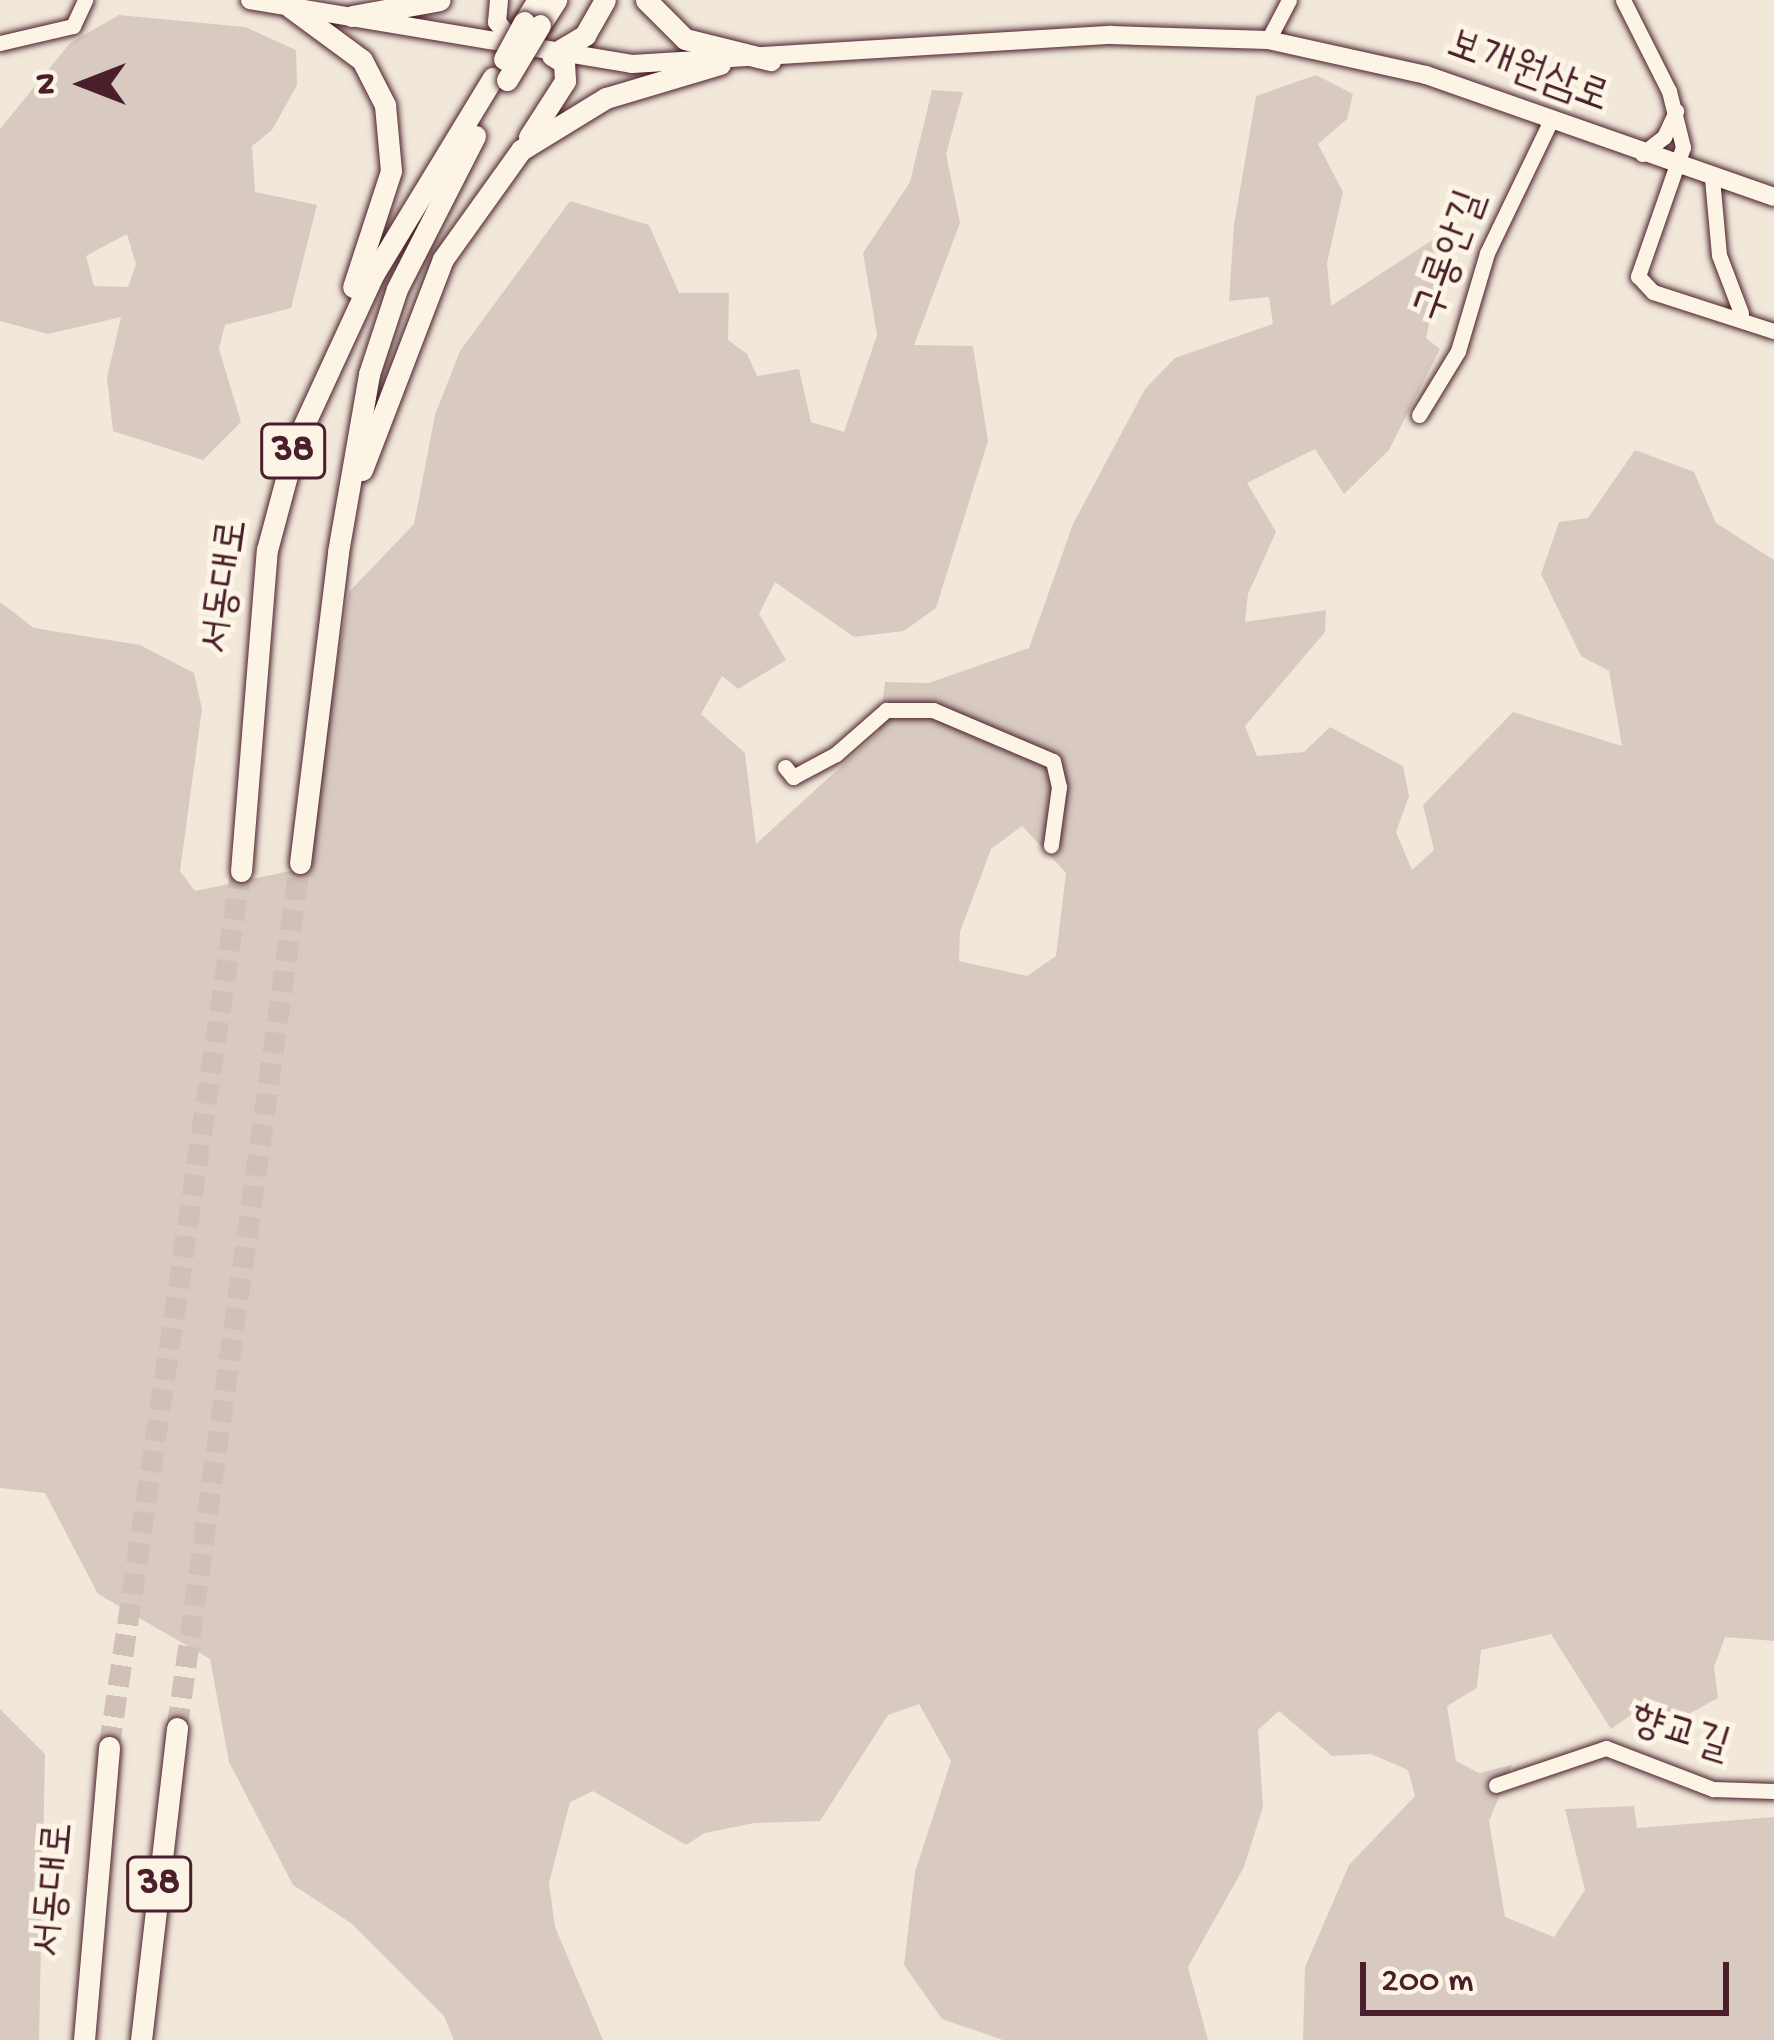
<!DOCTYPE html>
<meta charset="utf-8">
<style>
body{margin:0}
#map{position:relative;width:1774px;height:2040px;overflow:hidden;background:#f1e8da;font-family:"Gochi Hand","Poor Story",sans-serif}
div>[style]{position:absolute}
.green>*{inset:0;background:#d8cac0}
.highway-tunnel>*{height:21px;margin-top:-10.5px;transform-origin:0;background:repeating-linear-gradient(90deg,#d0c0b7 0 21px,transparent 0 31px)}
.roads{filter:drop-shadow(0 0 3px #4a1f2b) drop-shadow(0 0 3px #4a1f2b)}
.minor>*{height:15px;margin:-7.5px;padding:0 7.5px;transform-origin:7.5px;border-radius:7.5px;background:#fcf5e5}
.major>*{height:18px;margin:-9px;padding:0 9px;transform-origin:9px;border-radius:9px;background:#fcf5e5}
.highway>*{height:21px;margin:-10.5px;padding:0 10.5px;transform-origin:10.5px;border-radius:10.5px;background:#fcf5e5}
.bridges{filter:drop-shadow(0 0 3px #4a1f2b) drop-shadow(0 0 3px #4a1f2b)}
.highway-bridge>*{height:21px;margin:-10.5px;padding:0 10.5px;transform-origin:10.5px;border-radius:10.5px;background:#fcf5e5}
span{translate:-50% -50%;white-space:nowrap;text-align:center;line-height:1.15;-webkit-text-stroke:10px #fcf5e5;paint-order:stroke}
.shield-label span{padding:3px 9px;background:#fcf5e5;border:3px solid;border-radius:9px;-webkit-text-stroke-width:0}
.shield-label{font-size:39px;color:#4a1f2b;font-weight:700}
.street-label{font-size:42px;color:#4a1f2b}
.north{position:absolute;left:24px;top:24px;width:120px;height:120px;-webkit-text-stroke:9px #fcf5e5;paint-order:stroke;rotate:270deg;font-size:33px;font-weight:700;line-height:48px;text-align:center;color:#4a1f2b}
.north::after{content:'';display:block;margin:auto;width:42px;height:54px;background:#4a1f2b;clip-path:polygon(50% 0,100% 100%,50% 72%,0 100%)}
.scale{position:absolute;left:1360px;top:1962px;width:369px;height:54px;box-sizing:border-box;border:6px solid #4a1f2b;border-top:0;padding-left:15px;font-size:36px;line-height:42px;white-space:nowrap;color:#4a1f2b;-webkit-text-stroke:9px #fcf5e5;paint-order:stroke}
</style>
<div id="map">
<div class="green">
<div style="clip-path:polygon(evenodd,119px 15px,245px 27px,296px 50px,297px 85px,272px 130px,252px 146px,255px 192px,317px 205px,291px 308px,225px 325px,219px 349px,241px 422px,203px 460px,113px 431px,107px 378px,121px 317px,48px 334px,0 321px,0 129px,70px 43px,119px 15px,127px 234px,136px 264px,128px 287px,94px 286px,86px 256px,127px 234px)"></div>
<div style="clip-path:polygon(evenodd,1316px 75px,1353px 94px,1347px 119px,1318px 144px,1343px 192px,1327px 263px,1331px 306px,1434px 239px,1447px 244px,1426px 338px,1440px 349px,1389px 450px,1344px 494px,1315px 449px,1247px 483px,1276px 532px,1248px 594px,1245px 622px,1326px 610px,1325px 632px,1245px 726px,1257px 756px,1304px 752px,1330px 727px,1403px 766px,1409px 796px,1396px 832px,1412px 870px,1434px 850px,1423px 805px,1513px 712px,1622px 746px,1609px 671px,1581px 656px,1541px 574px,1559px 522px,1588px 518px,1635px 450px,1694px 472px,1716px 523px,1774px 560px,1774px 1641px,1725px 1637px,1714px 1667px,1718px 1698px,1657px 1731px,1635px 1712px,1611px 1729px,1551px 1634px,1481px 1650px,1477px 1688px,1447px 1706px,1456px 1761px,1479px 1773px,1512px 1765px,1489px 1821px,1505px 1917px,1554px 1937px,1585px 1890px,1565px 1809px,1634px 1806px,1637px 1828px,1774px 1817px,1774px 2040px,1303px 2040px,1305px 1967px,1349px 1865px,1415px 1796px,1408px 1770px,1371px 1754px,1332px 1756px,1279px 1711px,1258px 1730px,1263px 1807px,1244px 1867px,1188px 1967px,1208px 2040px,1003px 2040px,942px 2019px,904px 1965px,915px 1872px,951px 1761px,919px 1704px,888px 1715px,820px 1821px,754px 1823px,705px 1833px,686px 1845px,593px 1791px,570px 1802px,549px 1883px,555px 1927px,603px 2040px,454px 2040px,444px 2016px,351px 1923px,293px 1885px,229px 1762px,210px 1659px,98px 1594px,45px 1493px,0 1488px,0 602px,34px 628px,140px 645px,194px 673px,202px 709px,180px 871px,195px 891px,304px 868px,349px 592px,414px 524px,435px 415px,460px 351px,570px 201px,649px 225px,679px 293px,729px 293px,728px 340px,747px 354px,757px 376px,799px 369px,811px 422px,844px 432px,877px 335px,863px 253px,910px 182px,932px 90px,963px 92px,946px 154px,960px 223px,914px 345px,973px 346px,988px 441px,936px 608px,904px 631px,854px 637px,775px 582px,759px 614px,786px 660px,738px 689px,722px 676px,701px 714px,745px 753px,756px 844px,879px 732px,885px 682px,929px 683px,1029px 648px,1073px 524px,1145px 389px,1175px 358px,1273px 324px,1269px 297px,1229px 301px,1234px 225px,1256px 96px,1316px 75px,1022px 826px,1066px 873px,1056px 956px,1027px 976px,959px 961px,960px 932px,991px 849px,1022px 826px)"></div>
<div style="clip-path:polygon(0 1709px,45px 1754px,39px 2040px,0 2040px)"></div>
</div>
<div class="highway-tunnel">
<div style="left:177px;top:1728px;width:874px;rotate:-81.91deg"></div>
<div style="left:109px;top:1747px;width:886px;rotate:-81.43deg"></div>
</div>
<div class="roads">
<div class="minor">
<div style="left:1623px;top:0;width:102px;rotate:63.2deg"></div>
<div style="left:1669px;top:91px;width:58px;rotate:76deg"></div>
<div style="left:1683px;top:147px;width:137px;rotate:109.2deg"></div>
<div style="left:1638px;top:276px;width:22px;rotate:47deg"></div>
<div style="left:1653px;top:292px;width:127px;rotate:17.9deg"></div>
<div style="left:1268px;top:40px;width:45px;rotate:-62.3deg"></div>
<div style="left:0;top:43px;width:75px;rotate:-13.1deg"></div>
<div style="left:73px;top:26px;width:29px;rotate:-65deg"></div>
<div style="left:1642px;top:154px;width:28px;rotate:-38deg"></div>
<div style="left:1664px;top:137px;width:29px;rotate:-65deg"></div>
<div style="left:1712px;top:178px;width:77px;rotate:84.8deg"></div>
<div style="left:1719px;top:255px;width:62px;rotate:69.2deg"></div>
<div style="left:1419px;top:415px;width:75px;rotate:-58.6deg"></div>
<div style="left:1458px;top:351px;width:102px;rotate:-73.5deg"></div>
<div style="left:1487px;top:253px;width:148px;rotate:-64.3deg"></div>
<div style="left:785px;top:767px;width:13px;rotate:51deg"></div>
<div style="left:793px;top:777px;width:49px;rotate:-28.1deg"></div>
<div style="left:836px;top:754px;width:67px;rotate:-41.3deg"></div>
<div style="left:886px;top:710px;width:47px"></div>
<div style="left:933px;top:710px;width:130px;rotate:23deg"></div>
<div style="left:1053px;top:761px;width:27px;rotate:77deg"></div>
<div style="left:1059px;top:787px;width:59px;rotate:97.9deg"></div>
<div style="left:1496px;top:1785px;width:116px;rotate:-18.6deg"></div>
<div style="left:1606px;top:1748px;width:115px;rotate:21deg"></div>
<div style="left:1713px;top:1789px;width:61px;rotate:1.9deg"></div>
</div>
<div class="major">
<div style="left:250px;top:0;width:387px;rotate:9.5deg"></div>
<div style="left:632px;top:64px;width:480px;rotate:-3.5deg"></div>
<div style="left:1111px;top:35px;width:157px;rotate:1.8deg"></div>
<div style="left:1268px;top:40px;width:162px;rotate:12.5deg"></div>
<div style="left:1426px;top:75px;width:369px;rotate:19.3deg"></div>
<div style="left:499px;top:0;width:22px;rotate:95deg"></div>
<div style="left:497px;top:22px;width:35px;rotate:51deg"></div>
</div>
<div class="highway">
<div style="left:646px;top:0;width:55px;rotate:45deg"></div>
<div style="left:685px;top:39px;width:88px;rotate:13.9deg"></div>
<div style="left:290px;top:7px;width:89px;rotate:36.4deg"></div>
<div style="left:362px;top:60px;width:51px;rotate:62.9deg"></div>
<div style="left:385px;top:105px;width:66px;rotate:84.8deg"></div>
<div style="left:391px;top:171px;width:122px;rotate:108.1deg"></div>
<div style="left:352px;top:16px;width:89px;rotate:-10.3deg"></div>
<div style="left:524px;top:22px;width:26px;rotate:-58deg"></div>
<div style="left:540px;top:25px;width:30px;rotate:-57deg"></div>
<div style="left:529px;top:137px;width:67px;rotate:-57.3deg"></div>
<div style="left:565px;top:81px;width:18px;rotate:-93deg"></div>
<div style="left:564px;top:63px;width:14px;rotate:-146deg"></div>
<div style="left:552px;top:55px;width:39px;rotate:-31deg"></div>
<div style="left:585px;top:35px;width:40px;rotate:-60.3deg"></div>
<div style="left:362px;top:470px;width:226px;rotate:-69deg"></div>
<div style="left:443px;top:259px;width:134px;rotate:-54.4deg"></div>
<div style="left:521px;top:150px;width:100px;rotate:-31.5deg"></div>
<div style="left:606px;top:98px;width:119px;rotate:-16.6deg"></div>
<div style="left:300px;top:863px;width:313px;rotate:-83deg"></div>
<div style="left:338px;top:552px;width:181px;rotate:-80.1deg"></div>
<div style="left:369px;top:374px;width:89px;rotate:-71.8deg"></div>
<div style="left:397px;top:289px;width:172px;rotate:-63deg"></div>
<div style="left:241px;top:871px;width:322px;rotate:-85.4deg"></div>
<div style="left:267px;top:550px;width:112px;rotate:-75deg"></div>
<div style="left:296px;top:442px;width:184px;rotate:-65.2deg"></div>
<div style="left:373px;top:275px;width:231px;rotate:-58.7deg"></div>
<div style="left:84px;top:2040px;width:294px;rotate:-85.1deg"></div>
<div style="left:141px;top:2040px;width:314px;rotate:-83.4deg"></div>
</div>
</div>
<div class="bridges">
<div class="highway-bridge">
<div style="left:504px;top:59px;width:42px;rotate:-61.6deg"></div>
<div style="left:507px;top:80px;width:64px;rotate:-59deg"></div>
</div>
</div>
<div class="shield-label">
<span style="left:293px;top:451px">38</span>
<span style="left:159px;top:1884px">38</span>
</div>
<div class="street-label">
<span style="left:1527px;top:74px;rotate:20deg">보개원삼로</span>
<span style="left:1453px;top:257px;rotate:-70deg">구롱안길</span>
<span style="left:228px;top:587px;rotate:-82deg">서동대로</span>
<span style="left:1679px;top:1736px;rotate:17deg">향교길</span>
<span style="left:57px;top:1890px;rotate:-85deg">서동대로</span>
</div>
<div class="north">N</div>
<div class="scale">200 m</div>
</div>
